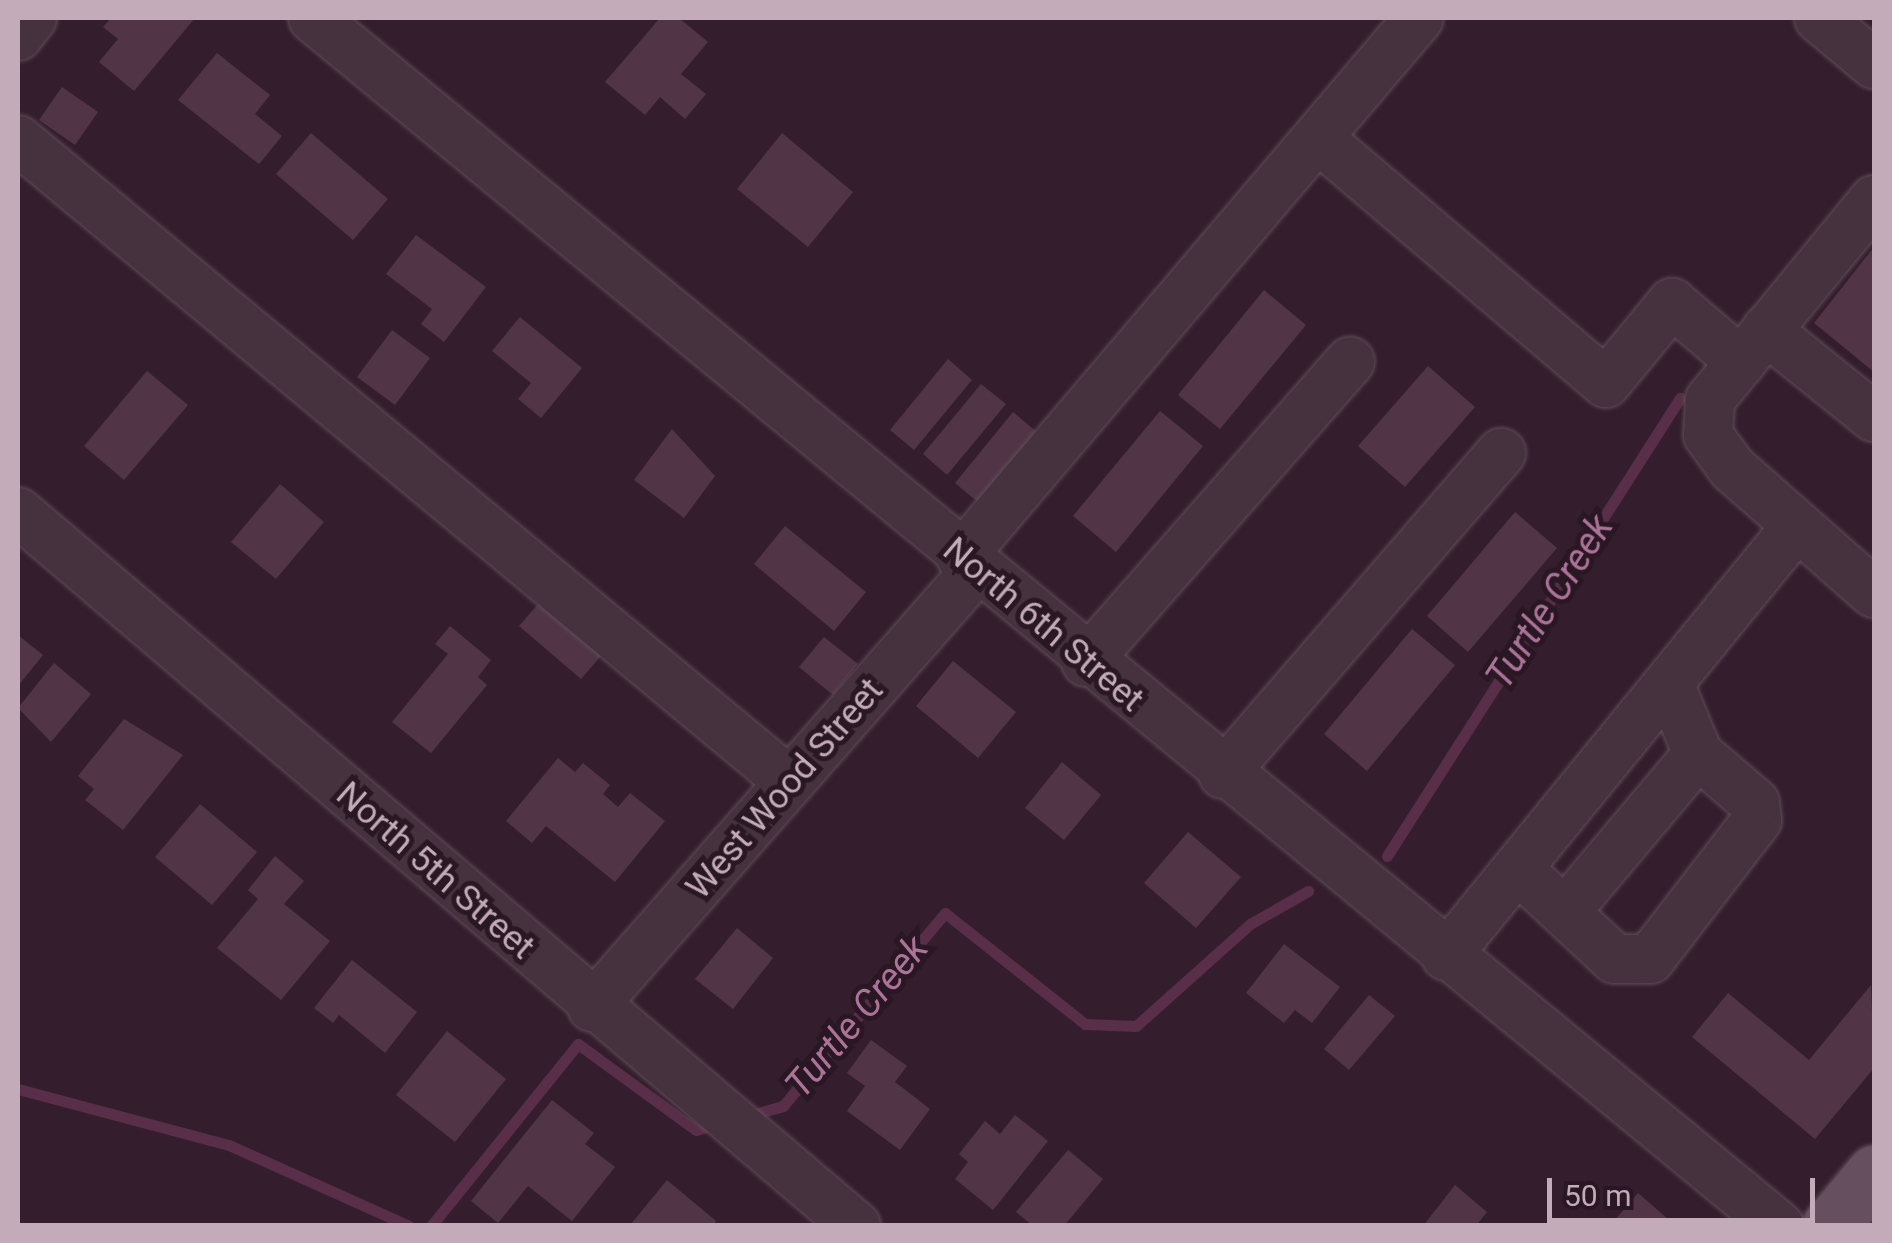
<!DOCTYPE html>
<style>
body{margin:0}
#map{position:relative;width:1892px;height:1243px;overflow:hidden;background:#341e2d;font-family:Roboto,sans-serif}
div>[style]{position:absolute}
.stream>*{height:11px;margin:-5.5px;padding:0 5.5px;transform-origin:5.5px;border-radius:5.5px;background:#582e49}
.building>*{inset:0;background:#513547}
.roads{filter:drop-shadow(0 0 2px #614c59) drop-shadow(0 0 2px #614c59)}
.minor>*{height:48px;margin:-24px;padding:0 24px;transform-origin:24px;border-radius:24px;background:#45323e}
.major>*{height:55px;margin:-27.5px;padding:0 27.5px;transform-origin:27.5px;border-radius:27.5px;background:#664f5e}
span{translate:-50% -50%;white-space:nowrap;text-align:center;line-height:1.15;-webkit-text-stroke:10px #291723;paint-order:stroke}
.street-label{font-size:35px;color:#c3abb9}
.water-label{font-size:38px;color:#ac7398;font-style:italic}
.frame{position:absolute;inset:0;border:20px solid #c3abb9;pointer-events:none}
.scale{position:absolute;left:1547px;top:1178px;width:268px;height:45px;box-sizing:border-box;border:5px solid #c3abb9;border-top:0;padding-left:12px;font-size:30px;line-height:35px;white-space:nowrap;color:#c3abb9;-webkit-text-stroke:8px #291723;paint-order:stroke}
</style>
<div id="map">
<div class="stream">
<div style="left:1387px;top:856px;width:544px;rotate:-57.39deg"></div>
<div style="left:18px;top:1089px;width:218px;rotate:14.9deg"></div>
<div style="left:229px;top:1145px;width:197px;rotate:24.2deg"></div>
<div style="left:744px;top:1117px;width:41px;rotate:-15.8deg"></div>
<div style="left:783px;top:1106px;width:252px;rotate:-50deg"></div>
<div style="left:945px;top:913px;width:179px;rotate:38.4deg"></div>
<div style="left:1085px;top:1024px;width:51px;rotate:2.2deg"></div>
<div style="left:1136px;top:1026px;width:153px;rotate:-41.8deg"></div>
<div style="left:1250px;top:924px;width:67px;rotate:-29.6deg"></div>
<div style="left:431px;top:1226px;width:234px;rotate:-51.1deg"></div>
<div style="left:578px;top:1044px;width:146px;rotate:36.1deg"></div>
<div style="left:696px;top:1130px;width:22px;rotate:-16deg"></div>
</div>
<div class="building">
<div style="clip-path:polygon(111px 18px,195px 18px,134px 91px,99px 62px,118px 39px,103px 27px)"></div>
<div style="clip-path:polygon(660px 18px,679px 18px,708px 42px,681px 74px,706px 94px,685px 119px,660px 97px,645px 115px,605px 82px)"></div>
<div style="clip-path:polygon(217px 53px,270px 95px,255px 114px,282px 136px,259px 164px,178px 100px)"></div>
<div style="clip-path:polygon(62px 87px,98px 112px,75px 145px,39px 120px)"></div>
<div style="clip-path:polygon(311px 133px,388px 199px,353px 240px,276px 174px)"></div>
<div style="clip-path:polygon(782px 133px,853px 192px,808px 247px,737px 189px)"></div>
<div style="clip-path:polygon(416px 235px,486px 287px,444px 342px,421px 324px,432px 309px,386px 274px)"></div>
<div style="clip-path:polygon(1874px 247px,1874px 372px,1814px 323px)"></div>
<div style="clip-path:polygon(1264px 290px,1306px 325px,1220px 429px,1178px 395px)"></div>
<div style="clip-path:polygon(520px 317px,582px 368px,541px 418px,518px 399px,531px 383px,492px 351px)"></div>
<div style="clip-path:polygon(392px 330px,430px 358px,395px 405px,357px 377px)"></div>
<div style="clip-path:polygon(948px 359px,972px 380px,914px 450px,890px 430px)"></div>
<div style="clip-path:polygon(1428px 366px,1475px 407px,1405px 487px,1358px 446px)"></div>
<div style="clip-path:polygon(147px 371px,188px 405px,124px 480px,84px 446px)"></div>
<div style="clip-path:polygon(981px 384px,1006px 404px,947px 475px,923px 454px)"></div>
<div style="clip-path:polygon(1160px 411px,1203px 446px,1116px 552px,1073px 516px)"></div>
<div style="clip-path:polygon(1013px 412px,1038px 433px,979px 503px,955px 483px)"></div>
<div style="clip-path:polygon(672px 429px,715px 476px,684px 518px,634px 480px)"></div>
<div style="clip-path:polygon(280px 484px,324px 522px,276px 579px,231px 542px)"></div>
<div style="clip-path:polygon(1515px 512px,1557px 548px,1468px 652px,1427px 616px)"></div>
<div style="clip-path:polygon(785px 526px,866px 592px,834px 631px,754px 564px)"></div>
<div style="clip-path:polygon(546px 595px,608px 648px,581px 679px,519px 626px)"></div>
<div style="clip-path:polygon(450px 626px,491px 660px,478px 677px,487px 685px,431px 753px,392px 722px,448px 654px,435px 644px)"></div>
<div style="clip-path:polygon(1412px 629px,1455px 665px,1367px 771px,1324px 734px)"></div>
<div style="clip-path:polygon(18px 635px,43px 655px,18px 686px)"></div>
<div style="clip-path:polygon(824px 637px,858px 664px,833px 695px,799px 667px)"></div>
<div style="clip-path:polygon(953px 661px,1016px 712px,978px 758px,916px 706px)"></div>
<div style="clip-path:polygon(54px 663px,91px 694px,51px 742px,18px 708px)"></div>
<div style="clip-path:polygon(124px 719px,183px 755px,123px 830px,85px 800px,94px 789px,78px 776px)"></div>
<div style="clip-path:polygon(558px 758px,575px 772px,583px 763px,610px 785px,603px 794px,618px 807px,630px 793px,665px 821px,615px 882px,546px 826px,532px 843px,506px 821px)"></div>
<div style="clip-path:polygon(1062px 762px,1101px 795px,1064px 840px,1025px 808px)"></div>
<div style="clip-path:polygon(200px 804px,257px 852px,212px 905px,155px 857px)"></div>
<div style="clip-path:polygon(1188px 832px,1241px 877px,1196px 928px,1144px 883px)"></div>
<div style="clip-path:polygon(275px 856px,304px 881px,284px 904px,330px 941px,281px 1000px,217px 948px,258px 899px,248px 890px)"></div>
<div style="clip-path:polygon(737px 928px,773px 958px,733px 1009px,695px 979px)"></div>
<div style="clip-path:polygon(1284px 944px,1340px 987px,1312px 1023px,1295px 1010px,1284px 1023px,1246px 993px)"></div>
<div style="clip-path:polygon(352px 960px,417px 1012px,385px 1053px,339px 1015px,333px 1023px,314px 1008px)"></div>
<div style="clip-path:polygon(1871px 985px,1874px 1068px,1815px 1139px,1692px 1037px,1728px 993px,1809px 1060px)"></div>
<div style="clip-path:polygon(1369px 995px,1395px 1016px,1349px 1070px,1324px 1049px)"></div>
<div style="clip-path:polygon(447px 1031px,506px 1079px,455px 1142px,396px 1095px)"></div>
<div style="clip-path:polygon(871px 1040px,907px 1066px,895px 1082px,930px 1109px,900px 1150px,847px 1111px,865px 1086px,847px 1073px)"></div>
<div style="clip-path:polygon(552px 1100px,594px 1133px,585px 1144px,615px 1167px,572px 1221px,528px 1186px,498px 1223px,471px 1201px)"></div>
<div style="clip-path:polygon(1015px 1115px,1048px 1141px,993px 1210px,955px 1179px,968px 1162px,959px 1154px,985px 1121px,1000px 1134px)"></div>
<div style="clip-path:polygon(1068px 1150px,1103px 1179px,1064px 1226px,1033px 1226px,1016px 1212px)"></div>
<div style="clip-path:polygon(667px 1180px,716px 1221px,713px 1226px,631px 1224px)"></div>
<div style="clip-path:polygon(1455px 1185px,1487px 1212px,1476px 1226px,1423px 1226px)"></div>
<div style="clip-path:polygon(1638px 1193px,1676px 1226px,1614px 1221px)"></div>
</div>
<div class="roads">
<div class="minor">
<div style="left:313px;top:18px;width:1900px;rotate:39.49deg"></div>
<div style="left:1819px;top:18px;width:72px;rotate:39.9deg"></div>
<div style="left:18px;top:36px;width:23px;rotate:-52deg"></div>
<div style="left:1318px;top:138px;width:378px;rotate:40.4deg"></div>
<div style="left:1606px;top:383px;width:104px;rotate:-50.5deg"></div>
<div style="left:1672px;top:303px;width:91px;rotate:40.5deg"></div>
<div style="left:18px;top:140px;width:1004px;rotate:39.75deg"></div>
<div style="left:1874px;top:200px;width:259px;rotate:129.4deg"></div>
<div style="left:1710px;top:400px;width:35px;rotate:93deg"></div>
<div style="left:1708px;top:435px;width:41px;rotate:54deg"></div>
<div style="left:1732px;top:468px;width:189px;rotate:41.4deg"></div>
<div style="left:1766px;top:330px;width:139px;rotate:38.9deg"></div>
<div style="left:18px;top:512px;width:1101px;rotate:40.43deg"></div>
<div style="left:961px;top:557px;width:707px;rotate:-49.64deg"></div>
<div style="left:1086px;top:662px;width:400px;rotate:-48.7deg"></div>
<div style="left:1223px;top:774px;width:425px;rotate:-49.1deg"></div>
<div style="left:1518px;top:869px;width:132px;rotate:42.9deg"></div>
<div style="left:1615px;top:959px;width:35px"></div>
<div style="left:1650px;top:959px;width:175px;rotate:-52.4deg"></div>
<div style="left:1757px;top:820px;width:17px;rotate:-97deg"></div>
<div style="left:1755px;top:803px;width:75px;rotate:-139.3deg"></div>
<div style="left:1698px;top:754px;width:74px;rotate:-112.4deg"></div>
<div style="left:1565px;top:912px;width:207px;rotate:-49.9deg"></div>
<div style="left:1446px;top:956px;width:554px;rotate:-50.79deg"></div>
<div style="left:592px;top:1007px;width:582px;rotate:-48.69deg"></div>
</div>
<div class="major">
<div style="left:1830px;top:1226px;width:69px;rotate:-50.3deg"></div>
</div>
</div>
<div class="street-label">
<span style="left:1043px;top:625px;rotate:40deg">North 6th Street</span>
<span style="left:785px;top:789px;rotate:-49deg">West Wood Street</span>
<span style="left:435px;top:871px;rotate:41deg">North 5th Street</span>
</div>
<div class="water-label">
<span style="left:1550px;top:602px;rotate:-57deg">Turtle Creek</span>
<span style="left:857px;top:1017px;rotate:-50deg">Turtle Creek</span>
</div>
<div class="frame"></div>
<div class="scale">50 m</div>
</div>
